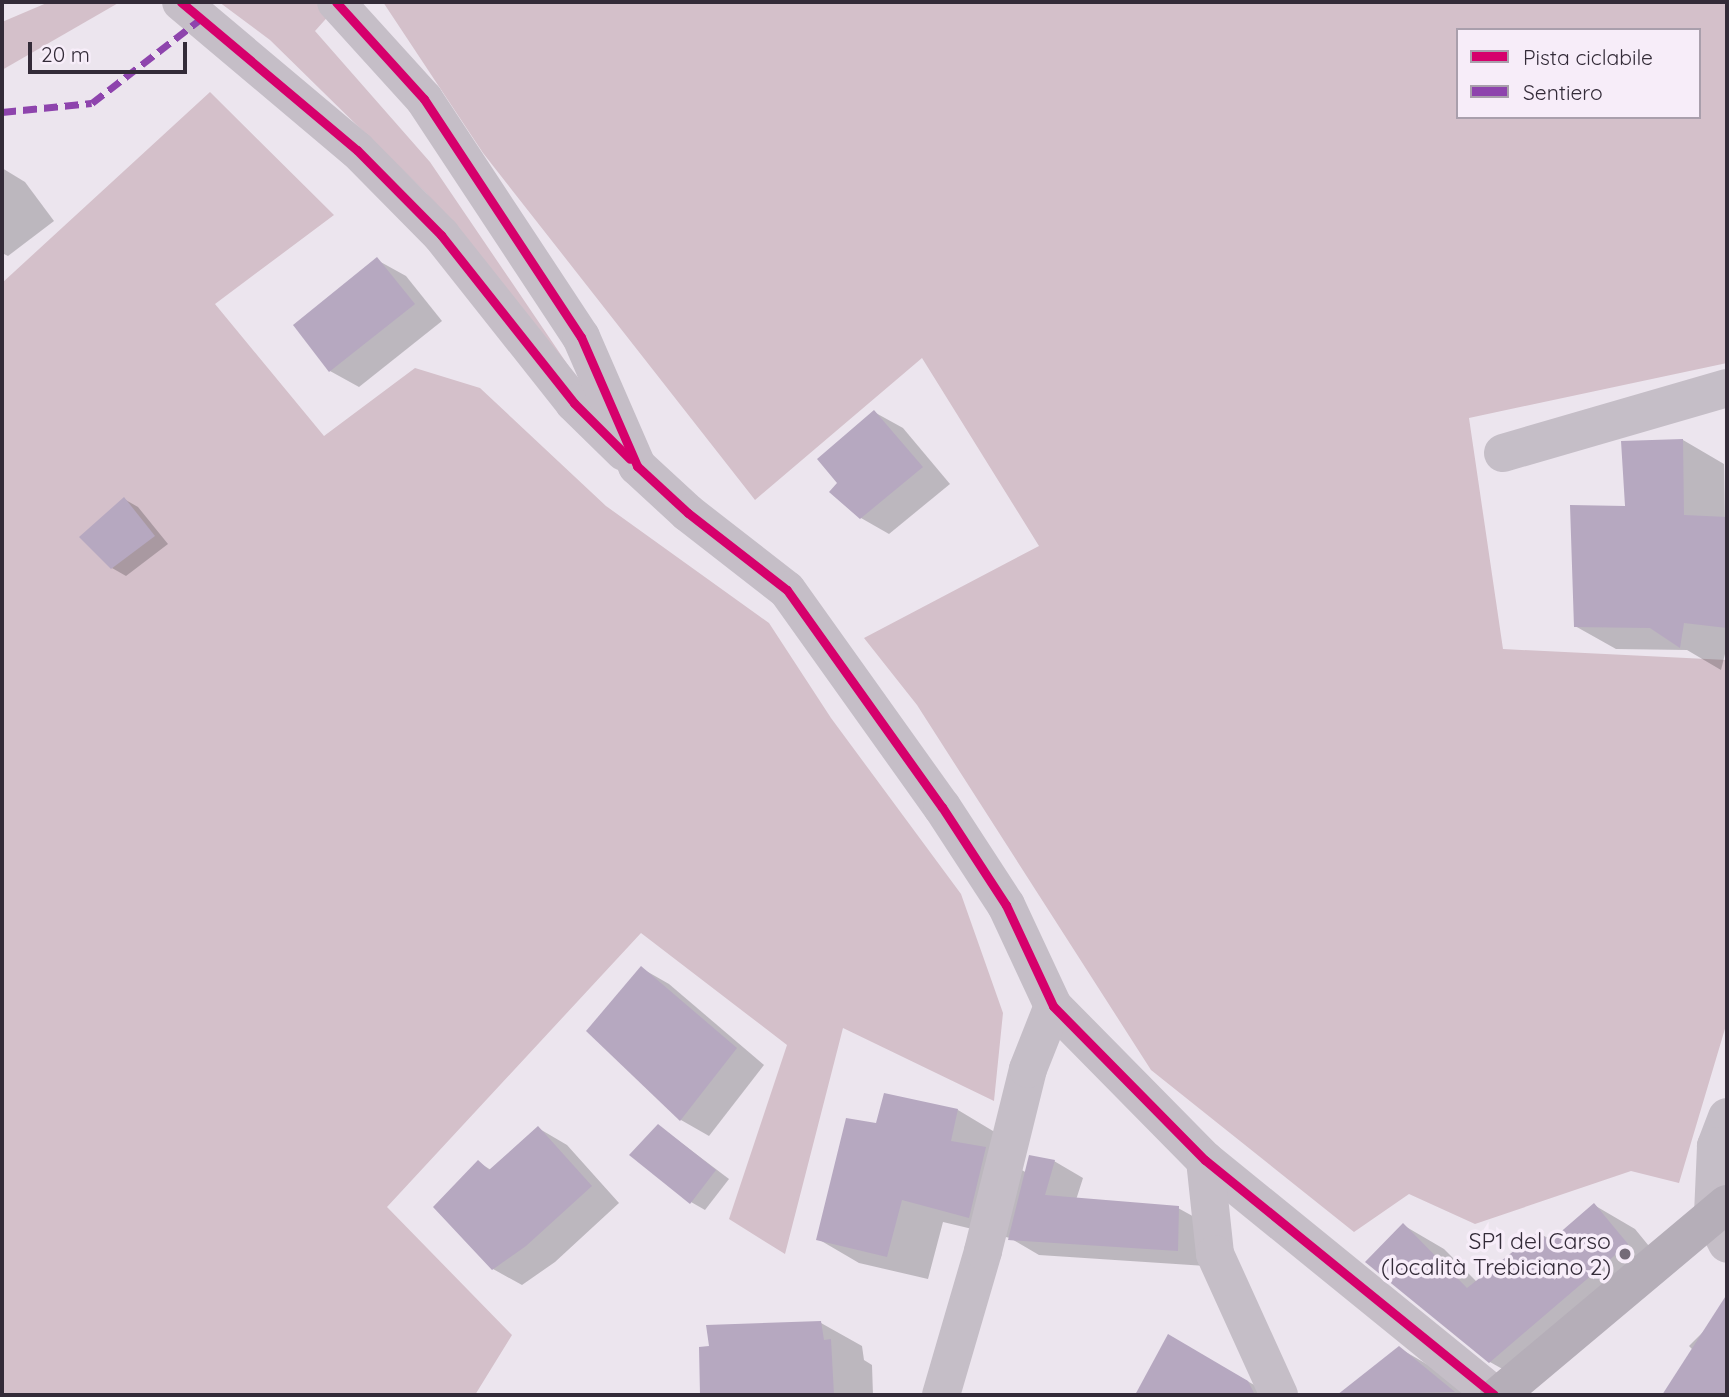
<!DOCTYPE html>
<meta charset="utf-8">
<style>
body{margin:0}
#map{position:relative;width:1729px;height:1397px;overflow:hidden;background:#ece5ee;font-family:Quicksand,sans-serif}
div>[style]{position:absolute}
.green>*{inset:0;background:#d4c0ca}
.shadow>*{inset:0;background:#0003}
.building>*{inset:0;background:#b6a8c0}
.street>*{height:38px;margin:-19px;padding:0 19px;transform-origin:19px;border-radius:19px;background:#c5bec7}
.secondary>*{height:38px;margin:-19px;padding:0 19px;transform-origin:19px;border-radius:19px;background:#b5aeb8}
.quiet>*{height:7px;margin-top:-3.5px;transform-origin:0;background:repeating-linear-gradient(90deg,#8e44ad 0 14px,transparent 0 21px)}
.cycleway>*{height:9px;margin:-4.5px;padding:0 4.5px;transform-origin:4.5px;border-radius:4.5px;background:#d6006c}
.dots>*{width:19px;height:19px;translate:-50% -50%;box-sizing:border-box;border:4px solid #f7edf9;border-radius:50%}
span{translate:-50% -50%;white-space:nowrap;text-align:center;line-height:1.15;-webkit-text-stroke:7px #f7edf9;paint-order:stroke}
.poi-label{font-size:23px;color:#332b38}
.right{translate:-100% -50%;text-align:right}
.frame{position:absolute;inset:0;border:4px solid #332b38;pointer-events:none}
.legend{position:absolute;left:1456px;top:28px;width:245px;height:91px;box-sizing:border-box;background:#f7edf9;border:2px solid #a99fac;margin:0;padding:9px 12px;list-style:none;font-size:21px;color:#332b38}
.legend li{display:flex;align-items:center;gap:14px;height:35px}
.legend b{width:35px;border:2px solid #a99fac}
.scale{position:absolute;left:28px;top:42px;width:159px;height:32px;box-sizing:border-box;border:4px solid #332b38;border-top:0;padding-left:9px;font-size:21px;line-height:24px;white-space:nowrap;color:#332b38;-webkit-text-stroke:5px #f7edf9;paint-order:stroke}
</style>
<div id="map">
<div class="green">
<div style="clip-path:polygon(49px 2px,120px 2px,2px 70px,2px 22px)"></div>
<div style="clip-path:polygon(219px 2px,341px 2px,315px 31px,430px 162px,576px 377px,426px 193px,270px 40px)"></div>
<div style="clip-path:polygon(evenodd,383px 2px,1727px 2px,1727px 363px,1469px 418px,1503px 649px,1727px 660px,1727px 1022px,1679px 1183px,1631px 1171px,1475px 1224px,1409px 1194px,1354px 1232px,1151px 1070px,917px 705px,864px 638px,1039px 546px,922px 358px,755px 500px,483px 153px,383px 2px,1458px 30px,1699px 30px,1699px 117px,1458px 117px,1458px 30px)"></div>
<div style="clip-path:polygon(210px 92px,334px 215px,215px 304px,324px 436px,415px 368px,480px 388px,606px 506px,769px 623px,831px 718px,961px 894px,1003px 1013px,994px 1101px,843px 1028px,785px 1254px,729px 1219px,787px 1045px,641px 933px,387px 1207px,512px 1335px,475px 1395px,2px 1395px,2px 283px)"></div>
</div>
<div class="shadow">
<div style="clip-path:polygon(2px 168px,25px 182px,54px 221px,8px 256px,2px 253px)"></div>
<div style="clip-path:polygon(377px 260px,406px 276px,442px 321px,359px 387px,330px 371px,295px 326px)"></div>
<div style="clip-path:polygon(874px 412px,903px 428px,950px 484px,889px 534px,861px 518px,840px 483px)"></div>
<div style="clip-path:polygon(1683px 440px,1724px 464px,1727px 646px,1721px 670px,1687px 650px,1616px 649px,1575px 626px,1627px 508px)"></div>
<div style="clip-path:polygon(124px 499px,138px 507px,168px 544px,126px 576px,112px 568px)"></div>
<div style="clip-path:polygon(641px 968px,669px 984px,764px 1065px,709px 1136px,681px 1120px)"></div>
<div style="clip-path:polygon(958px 1110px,998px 1134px,994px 1154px,1027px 1173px,1054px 1161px,1083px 1178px,1076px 1200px,1178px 1208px,1207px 1224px,1206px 1266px,1039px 1255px,1010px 1238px,943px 1222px,928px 1279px,859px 1263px,818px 1239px,877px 1125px)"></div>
<div style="clip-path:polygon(659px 1126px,729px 1179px,705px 1210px,691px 1202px)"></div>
<div style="clip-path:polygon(538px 1128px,567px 1145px,619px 1203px,555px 1262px,522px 1285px,493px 1269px,478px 1162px,491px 1170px)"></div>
<div style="clip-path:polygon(1594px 1205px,1635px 1229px,1667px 1268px,1531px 1385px,1490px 1362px,1403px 1225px,1444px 1249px,1477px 1282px,1539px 1233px,1553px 1241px)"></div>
<div style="clip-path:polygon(1727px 1308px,1727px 1395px,1671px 1395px,1699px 1356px,1689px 1346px)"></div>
<div style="clip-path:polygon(821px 1323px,862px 1346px,864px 1360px,872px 1365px,873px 1395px,702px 1395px,701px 1349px)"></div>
<div style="clip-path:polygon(1169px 1337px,1265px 1391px,1263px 1395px,1137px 1395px)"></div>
<div style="clip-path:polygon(1399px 1348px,1430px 1366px,1466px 1395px,1352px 1395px)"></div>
</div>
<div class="building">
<div style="clip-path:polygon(377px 257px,415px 304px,329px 372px,293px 325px)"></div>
<div style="clip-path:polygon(874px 410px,923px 467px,860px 519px,829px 492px,837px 483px,817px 459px)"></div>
<div style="clip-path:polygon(1683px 439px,1684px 515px,1727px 517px,1727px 628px,1684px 623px,1680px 648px,1650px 628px,1574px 627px,1570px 505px,1625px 506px,1621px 441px)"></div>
<div style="clip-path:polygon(124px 497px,155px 536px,111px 569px,79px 537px)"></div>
<div style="clip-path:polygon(641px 966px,737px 1048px,680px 1121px,586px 1031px)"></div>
<div style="clip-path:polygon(884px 1093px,958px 1109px,951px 1141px,986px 1147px,969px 1218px,902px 1200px,887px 1257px,816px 1240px,846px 1118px,876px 1123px)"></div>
<div style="clip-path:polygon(658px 1124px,716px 1170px,690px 1204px,629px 1155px)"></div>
<div style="clip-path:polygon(538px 1126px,592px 1186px,526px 1246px,492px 1270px,433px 1207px,478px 1160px,489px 1170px)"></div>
<div style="clip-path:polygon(1029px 1155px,1055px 1160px,1045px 1195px,1179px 1206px,1178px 1251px,1008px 1240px)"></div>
<div style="clip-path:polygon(1594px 1203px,1628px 1244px,1489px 1363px,1365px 1262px,1403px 1223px,1467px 1288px,1539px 1231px,1549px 1242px)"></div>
<div style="clip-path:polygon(1727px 1294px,1727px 1395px,1662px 1395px)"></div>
<div style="clip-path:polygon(821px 1321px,824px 1340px,831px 1339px,834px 1395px,700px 1395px,699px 1347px,709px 1346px,706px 1325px)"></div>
<div style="clip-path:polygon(1168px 1334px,1248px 1381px,1255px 1395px,1135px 1395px)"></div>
<div style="clip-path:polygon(1399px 1346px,1455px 1392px,1337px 1395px)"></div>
</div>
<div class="street">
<div style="left:181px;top:2px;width:230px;rotate:40.1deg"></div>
<div style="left:357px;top:150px;width:120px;rotate:45.3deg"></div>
<div style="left:441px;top:235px;width:214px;rotate:51.6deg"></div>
<div style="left:574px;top:403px;width:70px;rotate:44.4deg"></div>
<div style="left:336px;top:2px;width:131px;rotate:47.8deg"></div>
<div style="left:424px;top:99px;width:285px;rotate:56.6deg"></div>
<div style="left:581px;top:337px;width:141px;rotate:66.5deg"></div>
<div style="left:637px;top:466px;width:69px;rotate:42.7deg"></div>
<div style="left:688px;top:513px;width:125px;rotate:37.9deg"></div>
<div style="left:787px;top:590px;width:267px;rotate:54.5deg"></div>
<div style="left:942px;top:807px;width:117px;rotate:56.9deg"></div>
<div style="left:1006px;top:905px;width:111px;rotate:65deg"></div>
<div style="left:1053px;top:1006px;width:216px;rotate:45.4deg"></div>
<div style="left:1205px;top:1160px;width:372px;rotate:39.1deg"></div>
<div style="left:1503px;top:453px;width:233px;rotate:-16.2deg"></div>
<div style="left:1727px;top:1117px;width:31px;rotate:111deg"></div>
<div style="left:1716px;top:1146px;width:70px;rotate:92.5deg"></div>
<div style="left:1713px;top:1216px;width:31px;rotate:63deg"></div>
<div style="left:1205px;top:1160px;width:95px;rotate:83.9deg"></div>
<div style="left:1215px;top:1254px;width:155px;rotate:65.6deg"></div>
<div style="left:941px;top:1395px;width:150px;rotate:-73.7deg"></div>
<div style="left:983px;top:1251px;width:187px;rotate:-76.1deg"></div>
<div style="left:1028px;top:1069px;width:68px;rotate:-68.4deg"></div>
</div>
<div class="secondary">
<div style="left:1499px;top:1395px;width:297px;rotate:-40deg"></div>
</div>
<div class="quiet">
<div style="left:2px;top:112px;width:90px;rotate:-5.7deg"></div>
<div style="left:92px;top:103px;width:139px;rotate:-37.7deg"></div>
</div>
<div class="cycleway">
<div style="left:181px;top:2px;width:230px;rotate:40.1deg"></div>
<div style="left:357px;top:150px;width:120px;rotate:45.3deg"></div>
<div style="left:441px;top:235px;width:214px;rotate:51.6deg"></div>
<div style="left:574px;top:403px;width:79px;rotate:45deg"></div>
<div style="left:336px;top:2px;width:131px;rotate:47.8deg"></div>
<div style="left:424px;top:99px;width:285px;rotate:56.6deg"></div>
<div style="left:581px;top:337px;width:141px;rotate:66.5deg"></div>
<div style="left:637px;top:466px;width:69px;rotate:42.7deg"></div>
<div style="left:688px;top:513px;width:125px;rotate:37.9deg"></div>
<div style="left:787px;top:590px;width:267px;rotate:54.5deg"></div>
<div style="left:942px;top:807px;width:117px;rotate:56.9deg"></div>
<div style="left:1006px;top:905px;width:111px;rotate:65deg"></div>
<div style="left:1053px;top:1006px;width:216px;rotate:45.4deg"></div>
<div style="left:1205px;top:1160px;width:372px;rotate:39.1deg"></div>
</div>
<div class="dots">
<div style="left:1625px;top:1254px;background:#746c78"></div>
</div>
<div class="poi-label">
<span class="right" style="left:1611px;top:1254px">SP1 del Carso<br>(località Trebiciano 2)</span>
</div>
<div class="frame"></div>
<ul class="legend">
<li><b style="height:9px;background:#d6006c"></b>Pista ciclabile</li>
<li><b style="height:9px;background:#8e44ad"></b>Sentiero</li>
</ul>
<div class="scale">20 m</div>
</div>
